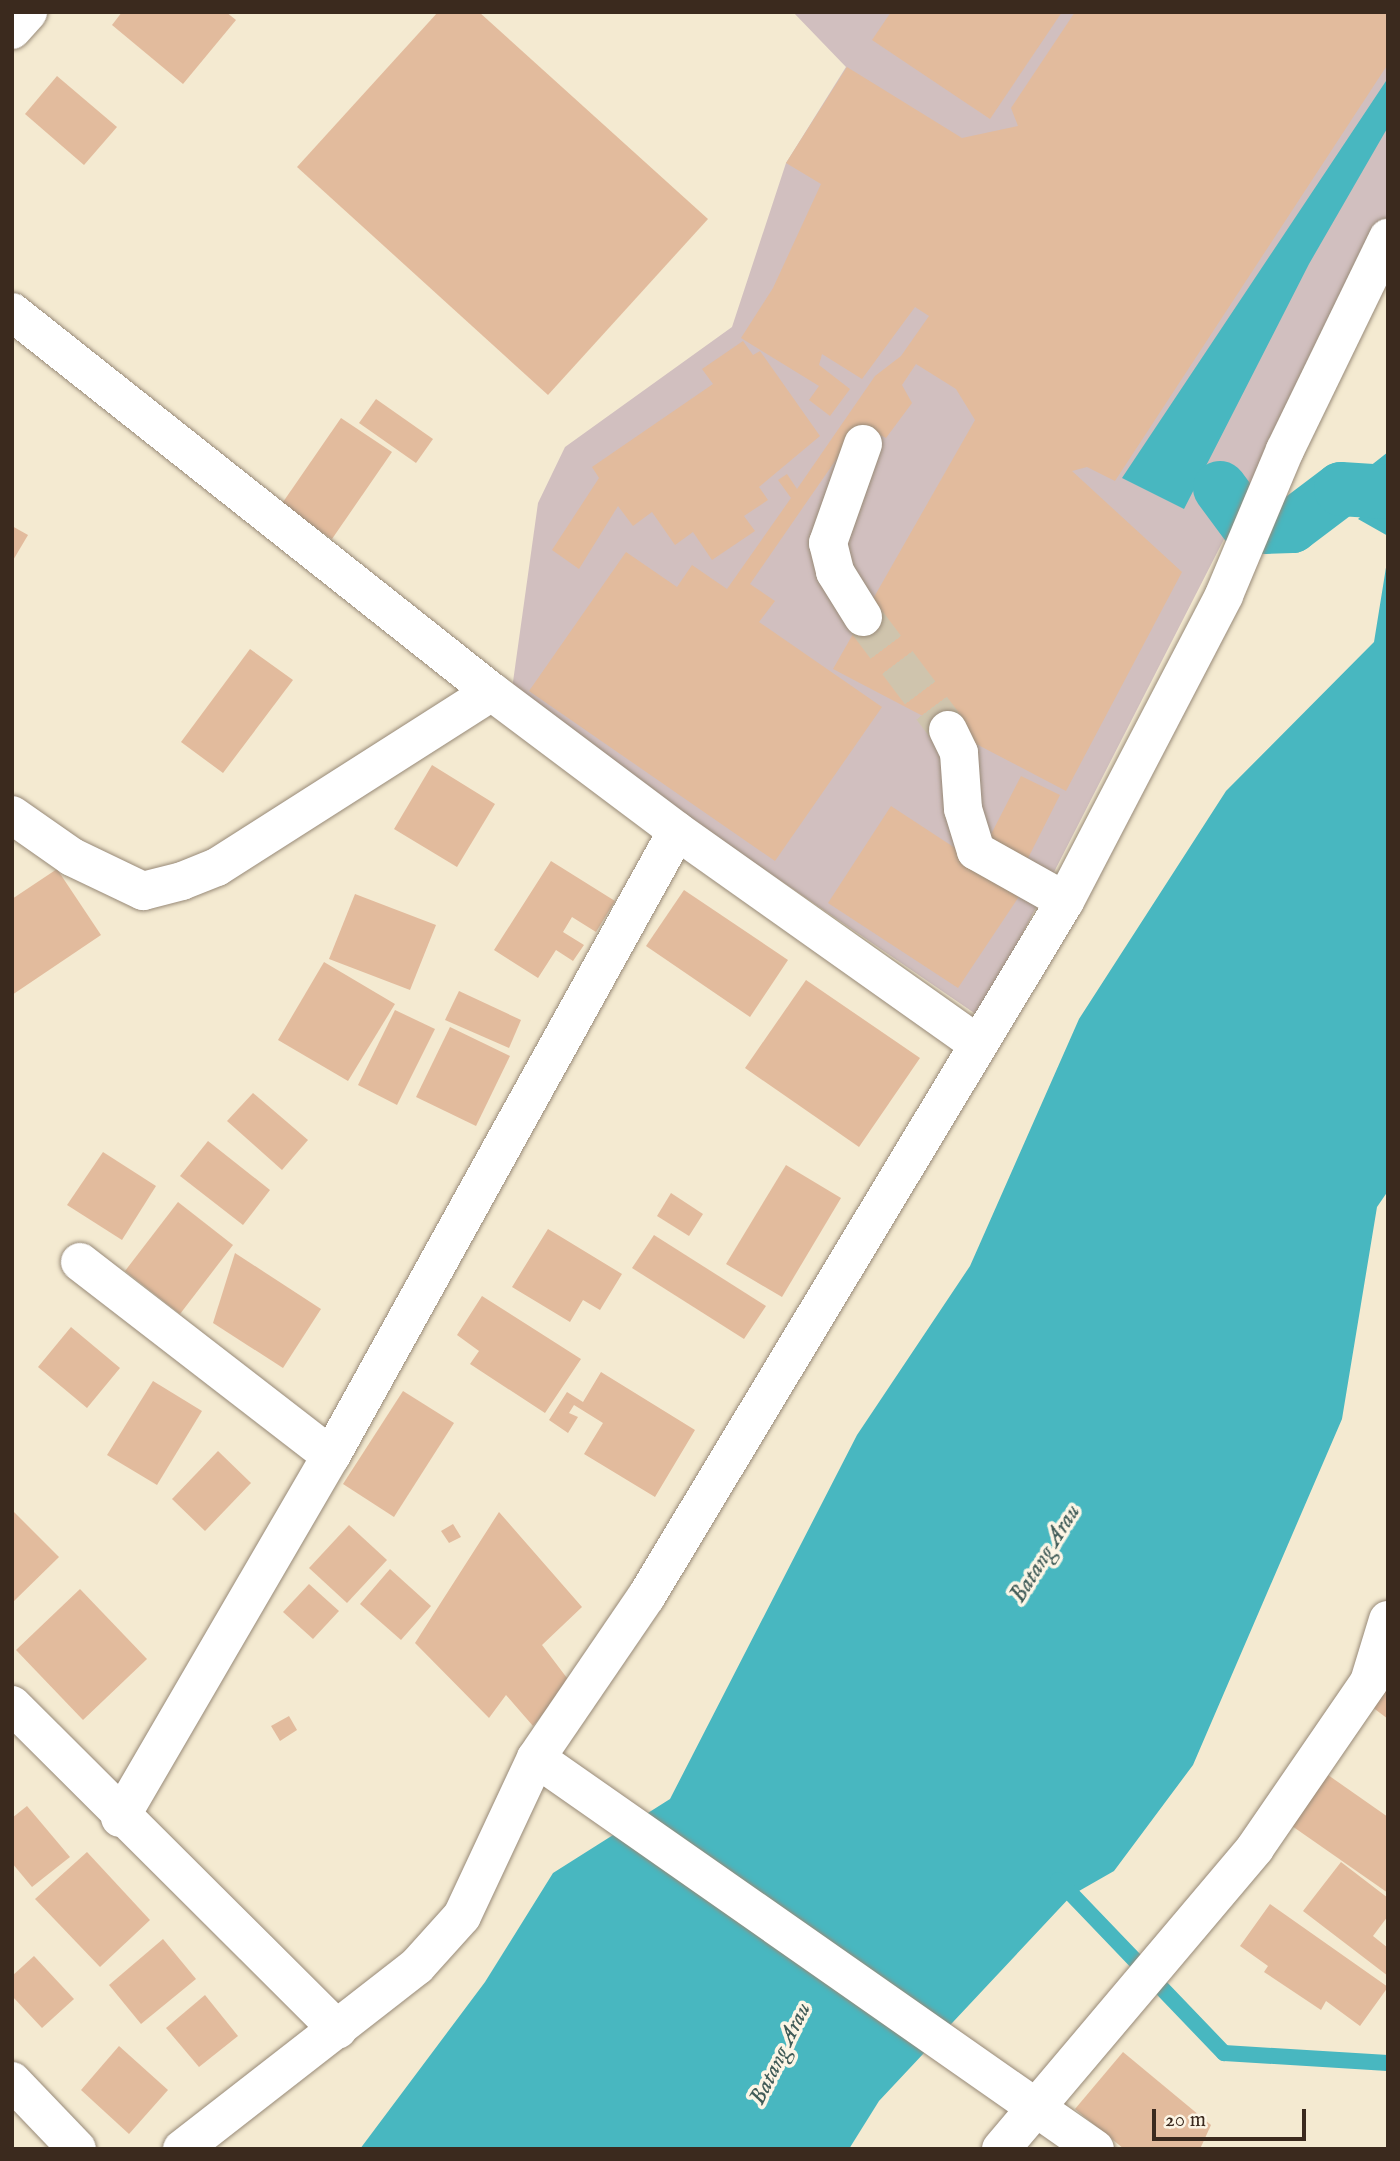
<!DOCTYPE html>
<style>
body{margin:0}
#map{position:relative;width:1400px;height:2161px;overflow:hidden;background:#f4ead1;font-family:"IM FELL English",serif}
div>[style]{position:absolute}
.industrial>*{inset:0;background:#d1bfbf}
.water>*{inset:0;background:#48b7c0}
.stream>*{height:16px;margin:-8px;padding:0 8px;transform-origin:8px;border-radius:8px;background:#48b7c0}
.canal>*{height:54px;margin:-27px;padding:0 27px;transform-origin:27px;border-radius:27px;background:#48b7c0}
.building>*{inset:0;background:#e2bb9d}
.minor-tunnel>*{height:38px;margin-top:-19px;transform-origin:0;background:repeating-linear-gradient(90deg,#cfc4ad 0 38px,transparent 0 57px)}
.roads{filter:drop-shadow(0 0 2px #988a78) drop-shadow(0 0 2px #988a78)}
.minor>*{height:38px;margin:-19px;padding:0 19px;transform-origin:19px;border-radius:19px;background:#fff}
span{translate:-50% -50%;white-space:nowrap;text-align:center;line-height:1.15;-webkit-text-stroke:7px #fcf5e5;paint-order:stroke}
.water-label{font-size:23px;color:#405b57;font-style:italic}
.frame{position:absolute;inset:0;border:14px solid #3b2a1e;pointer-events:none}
.scale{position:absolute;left:1152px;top:2109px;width:154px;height:32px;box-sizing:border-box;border:4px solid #3b2a1e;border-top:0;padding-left:9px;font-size:21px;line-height:24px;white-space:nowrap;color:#3b2a1e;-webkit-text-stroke:5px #fcf5e5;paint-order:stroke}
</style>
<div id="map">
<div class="industrial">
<div style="clip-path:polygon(793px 12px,1388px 12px,1388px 218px,980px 1017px,511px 696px,538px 503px,565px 447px,732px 327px,786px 163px,846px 67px)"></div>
</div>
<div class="water">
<div style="clip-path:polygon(1388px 78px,1388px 127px,1309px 264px,1184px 509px,1122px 478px)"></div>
<div style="clip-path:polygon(1388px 452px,1388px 536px,1358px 519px,1384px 494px,1341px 489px)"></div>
<div style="clip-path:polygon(1388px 555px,1388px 1191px,1377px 1207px,1342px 1419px,1193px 1765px,1114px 1871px,1072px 1895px,879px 2101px,849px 2149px,360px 2149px,485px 1982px,553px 1873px,670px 1799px,857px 1435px,970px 1266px,1079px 1019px,1226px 791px,1374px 642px)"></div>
</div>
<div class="stream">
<div style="left:1058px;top:1880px;width:240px;rotate:46.2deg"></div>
<div style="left:1224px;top:2053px;width:164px;rotate:3.5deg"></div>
</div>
<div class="canal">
<div style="left:1220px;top:488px;width:47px;rotate:53.6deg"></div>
<div style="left:1265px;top:527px;width:27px;rotate:-2deg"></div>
<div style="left:1292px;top:526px;width:61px;rotate:-37.1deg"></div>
<div style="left:1341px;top:489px;width:47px;rotate:3.7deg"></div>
</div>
<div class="building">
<div style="clip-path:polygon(122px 12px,226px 12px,236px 20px,183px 84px,112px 25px)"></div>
<div style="clip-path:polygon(438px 12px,479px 12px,708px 219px,548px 395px,297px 167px)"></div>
<div style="clip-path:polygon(891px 12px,1062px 12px,990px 119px,872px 40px)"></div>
<div style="clip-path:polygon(1075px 12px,1388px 12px,1388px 64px,1115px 481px,1087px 467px,1072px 471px,1182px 572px,1066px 791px,833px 669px,975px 420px,956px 389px,916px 364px,902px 385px,912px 403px,886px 438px,860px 425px,750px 584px,775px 601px,759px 622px,882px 707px,775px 861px,529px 691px,626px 552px,677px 587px,692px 565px,727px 589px,791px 498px,778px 480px,787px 474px,797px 489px,875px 376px,901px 356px,929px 316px,915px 307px,862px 379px,822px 354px,819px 365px,850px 389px,830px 416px,809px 400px,819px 386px,741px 338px,773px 288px,821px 184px,786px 163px,847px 67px,962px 138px,1018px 126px,1011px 108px)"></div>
<div style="clip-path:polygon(57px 76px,117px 127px,84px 165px,25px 114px)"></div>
<div style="clip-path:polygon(743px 341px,753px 355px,760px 351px,820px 436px,759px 487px,768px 500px,744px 516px,755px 531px,712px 560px,693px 532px,675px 545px,652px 512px,633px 526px,618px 506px,579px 569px,552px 550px,599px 478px,592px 467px,713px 384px,702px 369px)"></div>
<div style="clip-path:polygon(376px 399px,433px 439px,416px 463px,359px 423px)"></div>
<div style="clip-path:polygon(341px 418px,392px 452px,332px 539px,281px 505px)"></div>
<div style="clip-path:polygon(12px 526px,28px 535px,12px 562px)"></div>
<div style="clip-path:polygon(250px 649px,293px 680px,223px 773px,181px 742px)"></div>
<div style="clip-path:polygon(432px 765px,495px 804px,457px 867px,394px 829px)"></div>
<div style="clip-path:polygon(1021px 776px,1060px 795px,1024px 866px,985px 846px)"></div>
<div style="clip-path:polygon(891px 806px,1022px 892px,958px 988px,828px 903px)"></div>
<div style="clip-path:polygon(551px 861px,615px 901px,596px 932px,572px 917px,563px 932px,584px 945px,573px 961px,556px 950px,538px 978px,494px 950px)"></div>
<div style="clip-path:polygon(57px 869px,101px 935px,12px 995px,12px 899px)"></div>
<div style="clip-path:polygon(684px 890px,788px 960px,750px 1017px,646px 946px)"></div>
<div style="clip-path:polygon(355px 894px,436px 925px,410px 990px,329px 959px)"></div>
<div style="clip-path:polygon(324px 962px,395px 1004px,348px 1081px,278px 1040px)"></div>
<div style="clip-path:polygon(806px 980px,920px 1058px,859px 1147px,745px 1068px)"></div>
<div style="clip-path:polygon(459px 991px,521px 1020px,509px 1048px,445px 1020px)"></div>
<div style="clip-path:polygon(395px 1010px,435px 1029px,397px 1105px,358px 1085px)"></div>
<div style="clip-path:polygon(450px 1027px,510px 1056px,476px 1126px,416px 1097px)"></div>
<div style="clip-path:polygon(253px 1093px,308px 1140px,282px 1170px,227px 1121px)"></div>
<div style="clip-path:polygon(208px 1141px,270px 1190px,243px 1225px,180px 1176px)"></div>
<div style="clip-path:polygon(103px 1152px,156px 1186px,122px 1240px,67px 1205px)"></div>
<div style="clip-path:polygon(786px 1165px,841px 1198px,782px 1297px,726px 1264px)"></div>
<div style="clip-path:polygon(671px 1193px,703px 1214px,689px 1236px,657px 1216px)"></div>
<div style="clip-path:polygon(178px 1202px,233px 1245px,180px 1314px,125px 1271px)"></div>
<div style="clip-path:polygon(548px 1229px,622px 1274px,600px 1310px,583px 1300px,570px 1322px,512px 1287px)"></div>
<div style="clip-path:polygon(654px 1235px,766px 1306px,744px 1339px,632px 1268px)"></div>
<div style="clip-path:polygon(235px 1253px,321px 1309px,283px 1368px,213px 1323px)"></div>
<div style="clip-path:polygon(482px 1296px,581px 1359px,545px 1413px,470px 1364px,479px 1351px,457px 1335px)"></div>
<div style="clip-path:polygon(71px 1327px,120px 1368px,87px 1408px,38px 1367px)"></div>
<div style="clip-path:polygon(601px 1372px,695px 1430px,655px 1497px,584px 1454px,603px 1423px,574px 1405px,569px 1413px,578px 1417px,568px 1433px,549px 1420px,567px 1392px,583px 1402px)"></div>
<div style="clip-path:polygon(153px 1381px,202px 1411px,157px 1485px,107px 1455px)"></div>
<div style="clip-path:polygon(403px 1391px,454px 1423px,394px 1517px,343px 1484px)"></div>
<div style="clip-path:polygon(218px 1451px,251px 1483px,205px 1531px,172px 1499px)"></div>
<div style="clip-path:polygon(12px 1510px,59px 1557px,12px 1603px)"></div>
<div style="clip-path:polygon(499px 1512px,582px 1607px,542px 1645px,570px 1682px,533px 1726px,506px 1695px,489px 1718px,415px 1643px)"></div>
<div style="clip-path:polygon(453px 1524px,461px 1537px,449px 1543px,441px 1531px)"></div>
<div style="clip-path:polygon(349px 1525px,387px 1560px,347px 1603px,309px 1568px)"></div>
<div style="clip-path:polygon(390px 1569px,431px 1606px,401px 1640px,360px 1604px)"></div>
<div style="clip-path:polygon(309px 1584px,339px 1611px,313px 1639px,283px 1612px)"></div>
<div style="clip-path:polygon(80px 1589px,147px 1659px,83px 1720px,16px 1650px)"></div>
<div style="clip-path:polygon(1388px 1651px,1388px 1719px,1355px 1694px)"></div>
<div style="clip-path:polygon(289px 1716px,297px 1730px,280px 1741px,271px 1726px)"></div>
<div style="clip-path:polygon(1328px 1775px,1388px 1817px,1388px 1893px,1292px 1826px)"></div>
<div style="clip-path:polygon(27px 1806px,70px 1857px,32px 1887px,12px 1863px,12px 1818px)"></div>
<div style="clip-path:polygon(87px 1852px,150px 1920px,100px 1967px,35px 1899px)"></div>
<div style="clip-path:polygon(1341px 1862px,1388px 1898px,1388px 1916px,1373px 1936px,1388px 1948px,1388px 1976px,1303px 1911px)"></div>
<div style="clip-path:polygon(1270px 1904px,1388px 1987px,1360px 2026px,1326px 2001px,1321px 2010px,1264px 1972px,1268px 1966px,1240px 1946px)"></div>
<div style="clip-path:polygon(163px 1939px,196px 1979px,141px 2024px,109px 1985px)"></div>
<div style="clip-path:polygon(34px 1956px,74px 1999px,42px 2028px,12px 1996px,12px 1976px)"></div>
<div style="clip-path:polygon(205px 1995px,238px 2036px,199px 2067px,166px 2028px)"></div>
<div style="clip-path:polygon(119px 2046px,168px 2090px,129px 2134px,81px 2090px)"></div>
<div style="clip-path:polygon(1123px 2052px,1211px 2125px,1200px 2149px,1124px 2149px,1075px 2109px)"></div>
</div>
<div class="minor-tunnel">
<div style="left:863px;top:617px;width:141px;rotate:53deg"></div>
</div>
<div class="roads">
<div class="minor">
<div style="left:12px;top:30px;width:24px;rotate:-48deg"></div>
<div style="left:12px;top:312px;width:612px;rotate:38.37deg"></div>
<div style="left:863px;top:444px;width:105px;rotate:109.5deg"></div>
<div style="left:828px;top:543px;width:30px;rotate:76deg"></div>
<div style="left:835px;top:572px;width:53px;rotate:58.1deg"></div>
<div style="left:948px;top:730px;width:25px;rotate:64deg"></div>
<div style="left:959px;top:753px;width:56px;rotate:85.9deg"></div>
<div style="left:963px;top:809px;width:44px;rotate:72.8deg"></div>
<div style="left:976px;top:851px;width:102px;rotate:29.3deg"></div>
<div style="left:12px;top:815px;width:73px;rotate:35deg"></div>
<div style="left:72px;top:857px;width:79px;rotate:25.6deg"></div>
<div style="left:143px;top:891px;width:40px;rotate:-14.4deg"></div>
<div style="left:182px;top:881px;width:38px;rotate:-22deg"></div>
<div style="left:217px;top:867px;width:326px;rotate:-32.5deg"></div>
<div style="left:492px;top:692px;width:231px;rotate:36.9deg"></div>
<div style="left:80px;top:1262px;width:317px;rotate:37.7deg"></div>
<div style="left:12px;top:1705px;width:460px;rotate:44.9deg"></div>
<div style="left:536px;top:1758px;width:682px;rotate:34.97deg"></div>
<div style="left:120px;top:1818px;width:419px;rotate:-59.8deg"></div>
<div style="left:331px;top:1456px;width:714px;rotate:-61.03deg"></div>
<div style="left:677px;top:831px;width:365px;rotate:35.3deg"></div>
<div style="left:12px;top:2081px;width:94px;rotate:46.3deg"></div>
<div style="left:182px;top:2149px;width:298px;rotate:-37.9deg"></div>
<div style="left:417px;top:1966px;width:67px;rotate:-48deg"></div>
<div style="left:462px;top:1916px;width:174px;rotate:-64.9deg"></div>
<div style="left:536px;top:1758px;width:195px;rotate:-55.7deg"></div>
<div style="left:646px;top:1597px;width:812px;rotate:-58.95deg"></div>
<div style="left:1065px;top:901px;width:345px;rotate:-62.5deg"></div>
<div style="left:1224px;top:595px;width:157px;rotate:-67.2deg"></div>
<div style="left:1285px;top:450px;width:236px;rotate:-64.1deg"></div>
<div style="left:1001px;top:2149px;width:394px;rotate:-49.8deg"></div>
<div style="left:1255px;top:1848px;width:201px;rotate:-55.5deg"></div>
<div style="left:1369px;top:1682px;width:65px;rotate:-73deg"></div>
</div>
</div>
<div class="water-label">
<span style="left:1046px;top:1554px;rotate:-58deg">Batang Arau</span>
<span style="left:781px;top:2054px;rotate:-64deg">Batang Arau</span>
</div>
<div class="frame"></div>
<div class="scale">20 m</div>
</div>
